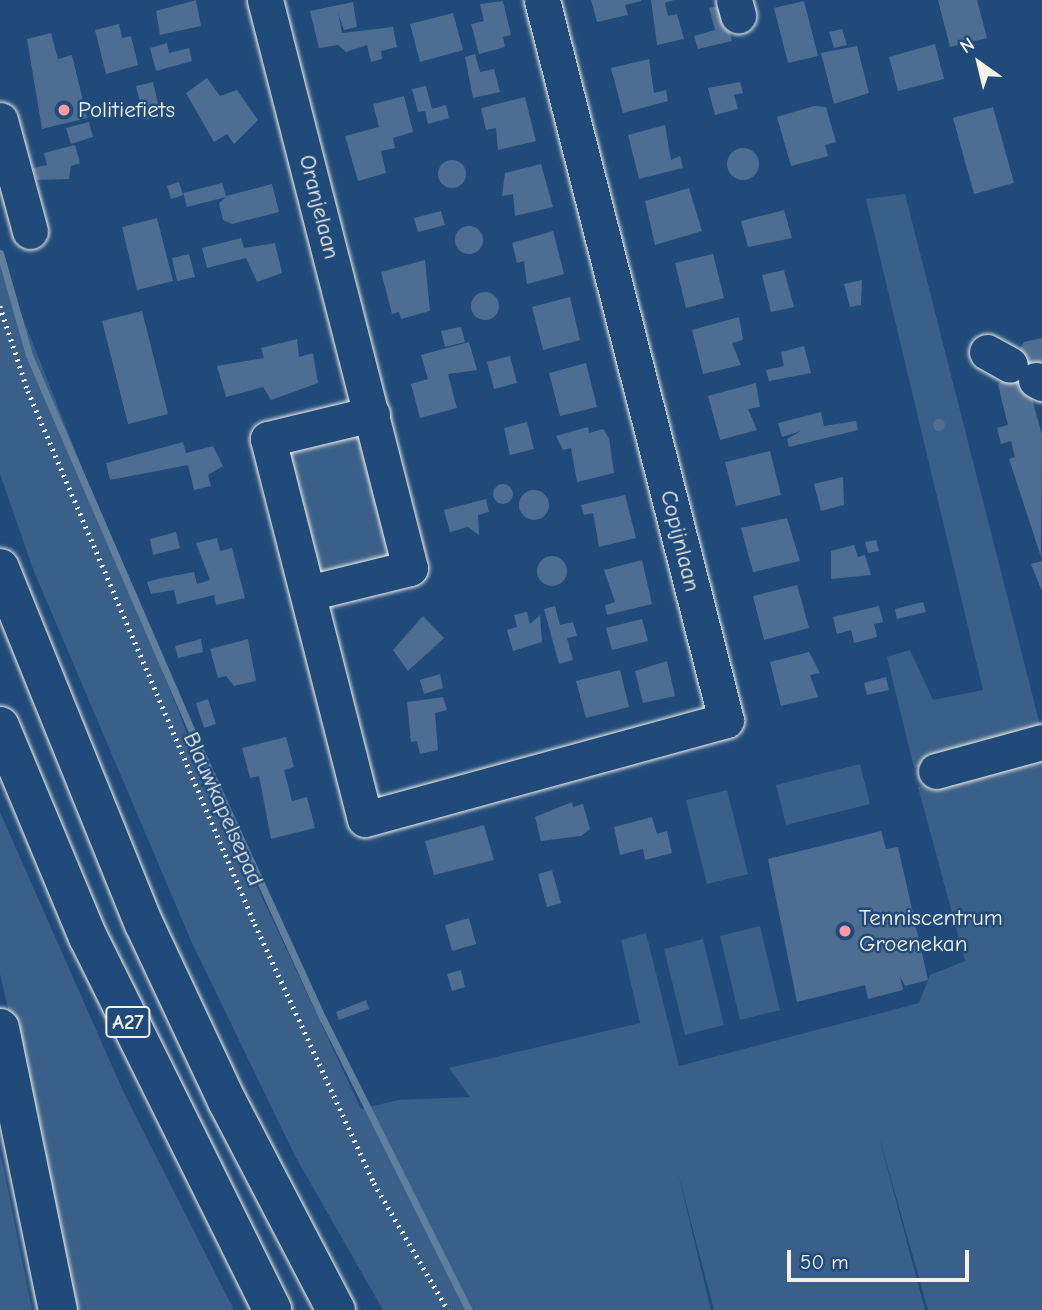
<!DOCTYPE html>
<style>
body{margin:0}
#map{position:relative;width:1042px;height:1310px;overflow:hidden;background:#1f4a7a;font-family:"Comic Neue",sans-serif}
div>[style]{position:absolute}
.green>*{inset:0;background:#3a5f88}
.stream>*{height:7px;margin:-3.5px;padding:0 3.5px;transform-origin:3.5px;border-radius:3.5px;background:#627e9d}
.building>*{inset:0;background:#4d6e92}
.round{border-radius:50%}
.path>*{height:4.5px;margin-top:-2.25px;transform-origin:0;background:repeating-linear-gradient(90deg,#f4f1e8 0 2px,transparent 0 7px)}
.roads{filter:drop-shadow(0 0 2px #f4f1e8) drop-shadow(0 0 2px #f4f1e8)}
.minor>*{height:35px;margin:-17.5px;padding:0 17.5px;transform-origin:17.5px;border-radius:17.5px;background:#1f4a7a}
.highway>*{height:38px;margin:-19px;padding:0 19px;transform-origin:19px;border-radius:19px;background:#1f4a7a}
.dots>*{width:19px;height:19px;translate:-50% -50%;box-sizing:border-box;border:4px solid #1f4a7a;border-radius:50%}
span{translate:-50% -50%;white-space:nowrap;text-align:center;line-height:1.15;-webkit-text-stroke:5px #1f4a7a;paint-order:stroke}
.shield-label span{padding:2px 5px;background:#1f4a7a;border:2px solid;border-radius:5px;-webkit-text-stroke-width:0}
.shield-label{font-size:21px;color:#f4f1e8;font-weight:700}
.poi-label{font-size:23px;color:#f4f1e8}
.left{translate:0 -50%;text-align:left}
.street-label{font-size:23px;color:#f4f1e8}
.north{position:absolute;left:944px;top:28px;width:70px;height:70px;-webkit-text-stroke:5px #1f4a7a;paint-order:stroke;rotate:326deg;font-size:19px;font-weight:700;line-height:28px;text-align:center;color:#f4f1e8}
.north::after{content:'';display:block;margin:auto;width:24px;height:32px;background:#f4f1e8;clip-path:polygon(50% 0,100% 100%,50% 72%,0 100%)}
.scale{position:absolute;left:787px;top:1250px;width:182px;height:32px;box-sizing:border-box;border:4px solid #f4f1e8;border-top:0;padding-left:9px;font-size:21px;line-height:24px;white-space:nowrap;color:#f4f1e8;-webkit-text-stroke:5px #1f4a7a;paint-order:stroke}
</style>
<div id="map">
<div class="green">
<div style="clip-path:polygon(905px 194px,1042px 733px,914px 768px,887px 657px,910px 650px,933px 700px,983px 690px,866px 199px)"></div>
<div style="clip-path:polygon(0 260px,196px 756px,361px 1109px,398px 1100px,470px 1097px,449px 1068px,640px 1023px,621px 940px,646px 933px,679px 1066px,919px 1003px,930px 975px,965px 961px,918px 787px,1042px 756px,1042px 1310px,928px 1310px,878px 1133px,925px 1310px,714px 1310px,677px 1169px,711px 1310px,383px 1310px,295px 1156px,192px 943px,33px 569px,0 474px)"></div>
<div style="clip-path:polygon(360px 430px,391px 555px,318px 572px,285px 448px)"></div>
<div style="clip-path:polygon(860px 764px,870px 804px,786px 825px,776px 785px)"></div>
<div style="clip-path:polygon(727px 790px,748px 874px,707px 884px,686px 800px)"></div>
<div style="clip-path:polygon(0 812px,124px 1093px,234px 1310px,78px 1310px,0 974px)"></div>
<div style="clip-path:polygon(760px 926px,780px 1010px,740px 1020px,720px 936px)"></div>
<div style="clip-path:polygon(703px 939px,724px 1025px,685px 1035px,664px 949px)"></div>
<div style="clip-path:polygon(0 1154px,4px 1170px,32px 1310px,0 1310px)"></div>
</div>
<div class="stream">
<div style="left:0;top:253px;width:106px;rotate:74.1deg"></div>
<div style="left:29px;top:355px;width:435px;rotate:66.6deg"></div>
<div style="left:202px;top:754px;width:291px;rotate:65.5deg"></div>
<div style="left:323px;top:1019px;width:326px;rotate:63.4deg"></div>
</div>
<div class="building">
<div style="clip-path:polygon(196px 0,201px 26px,160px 35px,156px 11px)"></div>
<div style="clip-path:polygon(591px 0,641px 0,641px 1px,625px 5px,628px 15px,597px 22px)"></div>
<div style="clip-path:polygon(651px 0,674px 0,665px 3px,668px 16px,677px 14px,684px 39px,657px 45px)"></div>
<div style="clip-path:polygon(938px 0,977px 0,987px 38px,950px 47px)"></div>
<div style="clip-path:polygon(503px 1px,511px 35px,503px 37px,505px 47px,479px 54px,471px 24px,484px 21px,480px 4px)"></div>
<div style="clip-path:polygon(804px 1px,818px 56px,788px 63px,774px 8px)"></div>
<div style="clip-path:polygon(353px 2px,357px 27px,344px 30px,338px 13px,342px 33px,393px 27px,397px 47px,381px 51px,382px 59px,371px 62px,367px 45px,346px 52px,338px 45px,319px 48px,310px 11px)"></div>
<div style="clip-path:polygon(723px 5px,732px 41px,698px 49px,694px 36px,715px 30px,709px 8px)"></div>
<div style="clip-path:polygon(453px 13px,463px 50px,420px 62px,410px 24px)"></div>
<div style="clip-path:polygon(119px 24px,122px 38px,131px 36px,138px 65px,106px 74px,95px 30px)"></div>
<div style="clip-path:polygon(842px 29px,847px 45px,834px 48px,829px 32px)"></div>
<div style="clip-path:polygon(51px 33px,58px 59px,72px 55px,87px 118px,42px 129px,27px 39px)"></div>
<div style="clip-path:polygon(167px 43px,169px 53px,189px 48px,192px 61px,156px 71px,150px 48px)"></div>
<div style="clip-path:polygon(935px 44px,944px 79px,898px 91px,889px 57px)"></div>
<div style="clip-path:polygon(857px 46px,869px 93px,834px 104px,821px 53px)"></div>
<div style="clip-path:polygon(475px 54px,480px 72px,494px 69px,500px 92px,473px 98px,465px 57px)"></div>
<div style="clip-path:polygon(649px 59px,654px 93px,666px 90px,668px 101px,623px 113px,611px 68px)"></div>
<div style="clip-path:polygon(207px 78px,220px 96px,237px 90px,258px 120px,234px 144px,227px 134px,214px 142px,186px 93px)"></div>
<div style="clip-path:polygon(153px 82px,161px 116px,144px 120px,136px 86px)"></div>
<div style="clip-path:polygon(740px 82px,743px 93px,734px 95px,738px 109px,715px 115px,708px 88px)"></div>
<div style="clip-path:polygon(426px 86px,432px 109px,446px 105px,449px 118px,428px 124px,425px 111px,418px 112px,412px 89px)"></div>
<div style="clip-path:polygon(404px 96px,413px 132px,393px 138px,395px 148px,381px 151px,386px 173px,358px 181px,345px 136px,379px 127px,373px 104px)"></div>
<div style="clip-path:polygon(525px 97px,536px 141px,498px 150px,496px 128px,486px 130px,481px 108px)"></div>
<div style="clip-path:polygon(814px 106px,826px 107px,836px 142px,825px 145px,828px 156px,791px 166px,777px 117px)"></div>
<div style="clip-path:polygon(993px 107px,1014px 183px,974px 194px,953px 118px)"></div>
<div style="clip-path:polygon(89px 122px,93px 137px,71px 144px,66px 128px)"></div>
<div style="clip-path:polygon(665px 125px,671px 160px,680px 156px,683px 168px,639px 179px,628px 135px)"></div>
<div style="clip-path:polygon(75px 145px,80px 163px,71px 166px,69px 179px,37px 180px,33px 168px,47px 165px,44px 153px)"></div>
<div class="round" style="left:727px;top:148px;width:32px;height:32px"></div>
<div class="round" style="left:438px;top:160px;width:28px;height:28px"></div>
<div style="clip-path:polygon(541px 164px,553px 207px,515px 216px,513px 194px,502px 196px,505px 173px)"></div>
<div style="clip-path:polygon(179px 182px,183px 195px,171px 199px,167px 186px)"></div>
<div style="clip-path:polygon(222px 183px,226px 196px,272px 184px,279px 212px,232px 224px,223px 220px,219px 203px,226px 197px,187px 207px,183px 193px)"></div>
<div style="clip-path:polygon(689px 188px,702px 231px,655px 245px,645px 201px)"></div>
<div style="clip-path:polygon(784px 210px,792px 238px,748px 247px,741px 221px)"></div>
<div style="clip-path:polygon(441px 211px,445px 225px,418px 232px,414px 218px)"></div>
<div style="clip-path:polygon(157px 218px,173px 281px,137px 290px,122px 227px)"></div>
<div class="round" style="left:455px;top:226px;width:28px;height:28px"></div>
<div style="clip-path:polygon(553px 231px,564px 274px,527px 284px,524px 261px,517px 263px,512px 243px)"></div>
<div style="clip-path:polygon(241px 238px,244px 248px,275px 243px,282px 273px,257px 282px,246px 258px,207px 268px,202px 248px)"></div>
<div style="clip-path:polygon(189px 254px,195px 277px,177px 281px,172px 258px)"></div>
<div style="clip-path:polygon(713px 254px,724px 298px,686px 308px,675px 263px)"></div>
<div style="clip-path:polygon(425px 260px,430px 311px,401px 319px,399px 312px,392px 314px,381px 272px)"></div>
<div style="clip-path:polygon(784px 270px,794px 307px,771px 312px,762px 275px)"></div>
<div style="clip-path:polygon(862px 280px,861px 305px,850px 307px,844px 284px)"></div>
<div class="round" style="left:471px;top:292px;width:28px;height:28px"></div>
<div style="clip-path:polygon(570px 297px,580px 340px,543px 350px,532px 307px)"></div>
<div style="clip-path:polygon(142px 311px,168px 414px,128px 424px,102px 321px)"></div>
<div style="clip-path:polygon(739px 317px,743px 340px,732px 343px,741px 365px,703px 374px,692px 330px)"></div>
<div style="clip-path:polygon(461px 327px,465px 342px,445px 347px,441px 331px)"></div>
<div style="clip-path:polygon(1042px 338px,1042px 373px,1031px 395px,1042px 435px,1041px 557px,1009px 459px,1015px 457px,1011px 441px,1001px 444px,997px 428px,1008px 425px,998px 385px,1024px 342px)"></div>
<div style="clip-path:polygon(297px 339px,299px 357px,313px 353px,318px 383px,271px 400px,263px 387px,226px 397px,217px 366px,264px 358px,261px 348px)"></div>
<div style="clip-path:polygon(469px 342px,477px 370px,448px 374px,457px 408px,420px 418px,411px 384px,428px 379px,421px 355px)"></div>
<div style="clip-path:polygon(804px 346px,811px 373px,769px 381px,766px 370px,784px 366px,781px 352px)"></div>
<div style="clip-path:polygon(510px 356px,517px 383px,494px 389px,487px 362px)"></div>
<div style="clip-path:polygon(586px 363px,597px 407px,560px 416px,549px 373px)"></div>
<div style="clip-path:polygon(756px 383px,760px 407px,748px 409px,757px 430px,720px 440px,708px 396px)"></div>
<div style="clip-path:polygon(821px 412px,824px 426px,856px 421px,858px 430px,789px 447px,787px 439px,801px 431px,782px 437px,778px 423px)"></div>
<div class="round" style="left:933px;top:419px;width:12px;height:12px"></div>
<div style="clip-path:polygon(527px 422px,534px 449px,510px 455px,504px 428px)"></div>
<div style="clip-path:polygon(588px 427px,589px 433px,603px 429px,609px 438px,614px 473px,577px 482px,571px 448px,563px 450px,556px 436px)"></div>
<div style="clip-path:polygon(183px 442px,186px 453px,213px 446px,223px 466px,208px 475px,211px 486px,194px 490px,188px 465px,110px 480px,106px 463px)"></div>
<div style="clip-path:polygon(770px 451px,781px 495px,736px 506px,725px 462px)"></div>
<div style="clip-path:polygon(843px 477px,844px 505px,821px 511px,814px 484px)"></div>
<div class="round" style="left:493px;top:484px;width:20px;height:20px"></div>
<div class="round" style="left:519px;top:490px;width:30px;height:30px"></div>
<div style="clip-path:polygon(625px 495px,636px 538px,599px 547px,593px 513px,584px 515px,581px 505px)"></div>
<div style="clip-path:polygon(486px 499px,489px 512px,478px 515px,479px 535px,468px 527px,450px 532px,444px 510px)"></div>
<div style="clip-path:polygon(787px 518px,800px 561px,753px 572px,741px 528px)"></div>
<div style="clip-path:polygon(176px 532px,180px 548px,153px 555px,150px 539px)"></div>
<div style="clip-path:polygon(217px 538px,220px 551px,232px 548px,245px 598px,216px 605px,214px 595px,177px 604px,174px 590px,151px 594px,147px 582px,162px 578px,194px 572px,197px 584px,210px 580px,196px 543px)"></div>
<div style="clip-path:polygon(876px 540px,879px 551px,868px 553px,865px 542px)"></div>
<div style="clip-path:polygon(854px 545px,858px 557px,865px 555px,871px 575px,831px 579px,831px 551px)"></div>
<div class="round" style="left:537px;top:556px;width:30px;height:30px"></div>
<div style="clip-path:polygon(642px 560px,652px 604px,607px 615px,605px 605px,615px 602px,604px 570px)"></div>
<div style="clip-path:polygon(1042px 561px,1042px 589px,1041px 589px,1031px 564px)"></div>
<div style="clip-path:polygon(797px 585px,809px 628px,764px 640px,753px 596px)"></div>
<div style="clip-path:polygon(923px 602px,926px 612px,897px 619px,895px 609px)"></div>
<div style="clip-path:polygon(555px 606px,560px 625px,573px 622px,577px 636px,567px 638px,573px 660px,559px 664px,544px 609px)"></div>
<div style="clip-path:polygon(879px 606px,883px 622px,874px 624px,877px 637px,854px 643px,851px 630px,837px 634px,833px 617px)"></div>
<div style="clip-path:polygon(527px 612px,530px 624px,540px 615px,542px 642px,513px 651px,507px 630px,517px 627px,514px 615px)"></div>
<div style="clip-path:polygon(423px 616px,444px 638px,408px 671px,393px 650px)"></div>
<div style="clip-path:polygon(642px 619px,648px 641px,612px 650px,606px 628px)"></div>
<div style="clip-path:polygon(201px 639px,203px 652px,178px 658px,175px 646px)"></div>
<div style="clip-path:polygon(248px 639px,256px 681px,234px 686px,226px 676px,218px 678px,210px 649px)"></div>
<div style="clip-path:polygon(809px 652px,820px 673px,810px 675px,818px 697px,781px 706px,770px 662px)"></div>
<div style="clip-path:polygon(667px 661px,675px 696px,643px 703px,635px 671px)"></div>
<div style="clip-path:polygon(620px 670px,629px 707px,586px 718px,576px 681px)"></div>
<div style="clip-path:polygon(440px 674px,443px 688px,424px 694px,420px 680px)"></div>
<div style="clip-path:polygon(886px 677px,889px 690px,867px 695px,864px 683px)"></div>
<div style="clip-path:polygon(443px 697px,447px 710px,435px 713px,438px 750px,420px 754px,417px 741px,411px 742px,407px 702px)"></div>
<div style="clip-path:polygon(208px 699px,216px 724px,204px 728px,196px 703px)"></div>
<div style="clip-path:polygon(286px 737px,294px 767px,284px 770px,292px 801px,307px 797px,315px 828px,271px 839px,259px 776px,250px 778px,242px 748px)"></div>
<div style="clip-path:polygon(572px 802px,573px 807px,583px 804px,590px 829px,581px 836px,541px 841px,535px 817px)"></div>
<div style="clip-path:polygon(652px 817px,657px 834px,667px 831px,672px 853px,645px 860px,643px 849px,620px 855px,614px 827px)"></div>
<div style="clip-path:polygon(484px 825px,494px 860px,434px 875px,425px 841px)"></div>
<div style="clip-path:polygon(881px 831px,886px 849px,898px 847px,928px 980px,905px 986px,900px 976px,903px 990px,868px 999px,865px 985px,797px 1002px,768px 859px)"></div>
<div style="clip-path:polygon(552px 870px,561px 903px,547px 907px,538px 874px)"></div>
<div style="clip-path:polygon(469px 918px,476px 944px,452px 951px,445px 925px)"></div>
<div style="clip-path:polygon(461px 970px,465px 987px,452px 991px,447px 974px)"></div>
<div style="clip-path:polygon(366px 1000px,369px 1009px,339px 1020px,336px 1012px)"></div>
</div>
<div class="path">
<div style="left:0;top:306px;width:89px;rotate:71.8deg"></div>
<div style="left:28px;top:391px;width:579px;rotate:66.93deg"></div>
<div style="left:255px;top:924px;width:285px;rotate:65.3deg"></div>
<div style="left:374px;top:1183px;width:147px;rotate:59.8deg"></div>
</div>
<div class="roads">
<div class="minor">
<div style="left:265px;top:0;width:586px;rotate:75.68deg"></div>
<div style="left:410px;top:568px;width:105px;rotate:166.2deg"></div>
<div style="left:734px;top:0;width:16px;rotate:75deg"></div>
<div style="left:0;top:120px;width:115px;rotate:74.9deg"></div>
<div style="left:987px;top:352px;width:26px;rotate:29deg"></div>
<div style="left:1036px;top:380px;width:7px;rotate:27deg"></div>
<div style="left:372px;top:414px;width:107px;rotate:166.5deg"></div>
<div style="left:268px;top:439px;width:392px;rotate:75.7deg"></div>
<div style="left:365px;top:819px;width:374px;rotate:-15.3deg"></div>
<div style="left:726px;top:720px;width:743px;rotate:-104.34deg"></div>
<div style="left:936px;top:771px;width:110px;rotate:-15.3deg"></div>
</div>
<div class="highway">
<div style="left:0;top:568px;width:384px;rotate:68deg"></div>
<div style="left:144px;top:924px;width:195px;rotate:64.9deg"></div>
<div style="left:227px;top:1101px;width:236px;rotate:62.5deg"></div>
<div style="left:0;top:726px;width:229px;rotate:67.4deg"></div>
<div style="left:88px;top:937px;width:416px;rotate:63.7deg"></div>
<div style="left:0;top:1028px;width:288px;rotate:78.4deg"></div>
</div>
</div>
<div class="dots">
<div style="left:64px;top:110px;background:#ff9aa2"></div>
<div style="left:845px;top:931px;background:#ff9aa2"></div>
</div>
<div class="shield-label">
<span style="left:128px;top:1022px">A27</span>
</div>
<div class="poi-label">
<span class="left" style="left:78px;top:110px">Politiefiets</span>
<span class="left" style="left:859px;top:931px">Tenniscentrum<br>Groenekan</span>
</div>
<div class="street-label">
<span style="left:319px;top:207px;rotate:76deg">Oranjelaan</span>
<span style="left:680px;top:541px;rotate:76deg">Copijnlaan</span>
<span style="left:223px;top:809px;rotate:66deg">Blauwkapelsepad</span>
</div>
<div class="north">N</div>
<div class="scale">50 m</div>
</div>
